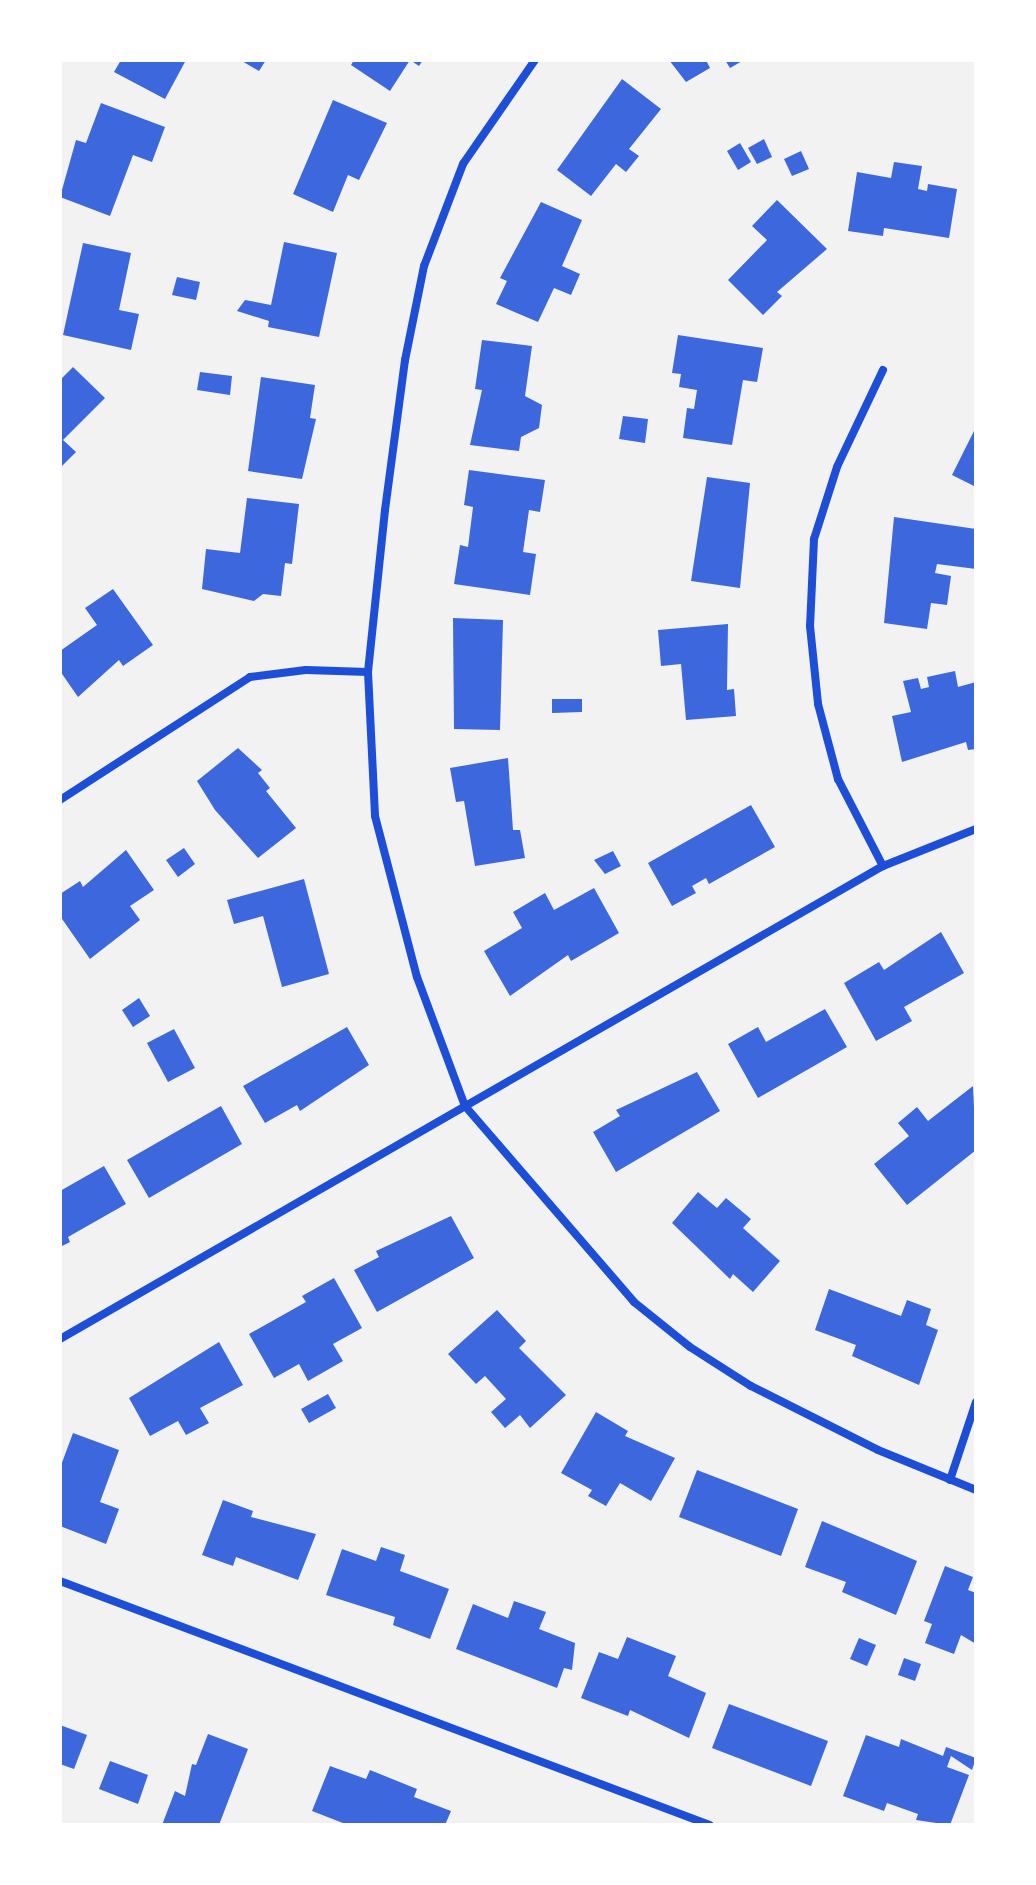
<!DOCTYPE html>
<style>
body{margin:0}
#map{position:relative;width:1036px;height:1885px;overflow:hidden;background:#f2f2f2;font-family:Karla,sans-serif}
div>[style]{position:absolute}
.building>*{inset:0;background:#3d67dc}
.minor>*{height:8px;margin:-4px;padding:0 4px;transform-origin:4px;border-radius:4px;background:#1d4ed8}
span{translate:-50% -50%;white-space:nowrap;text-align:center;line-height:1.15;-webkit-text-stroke:8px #fff;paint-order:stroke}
.frame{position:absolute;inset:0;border:62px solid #fff;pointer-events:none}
</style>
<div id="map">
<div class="building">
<div style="clip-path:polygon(121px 60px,186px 60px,165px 99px,114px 72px)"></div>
<div style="clip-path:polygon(240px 60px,266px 60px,259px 71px)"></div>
<div style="clip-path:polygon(354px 60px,423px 60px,419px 66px,410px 60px,390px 91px,351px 65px)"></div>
<div style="clip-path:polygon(669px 60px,706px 60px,710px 68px,686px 82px)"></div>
<div style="clip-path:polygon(725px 60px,744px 60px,730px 68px)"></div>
<div style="clip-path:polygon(622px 79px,661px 109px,629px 149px,639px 156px,626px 172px,616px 164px,591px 196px,557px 170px)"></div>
<div style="clip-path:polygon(333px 100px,387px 123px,359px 180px,348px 175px,333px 212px,293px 194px)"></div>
<div style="clip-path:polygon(101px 103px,165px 127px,152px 162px,133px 155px,110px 216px,60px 197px,76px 140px,86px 143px)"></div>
<div style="clip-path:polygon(764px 139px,772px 157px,757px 164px,748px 148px)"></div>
<div style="clip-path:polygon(740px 143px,751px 162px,738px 170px,727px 151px)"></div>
<div style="clip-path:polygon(801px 151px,809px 169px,792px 176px,784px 159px)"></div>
<div style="clip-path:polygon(894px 162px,922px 166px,918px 189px,927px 191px,928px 184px,957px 189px,949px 238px,884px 228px,883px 236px,848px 231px,857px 172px,891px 178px)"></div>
<div style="clip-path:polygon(777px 200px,827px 249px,777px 292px,782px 296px,763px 315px,728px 280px,767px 240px,752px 226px)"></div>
<div style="clip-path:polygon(541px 202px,582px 220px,562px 266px,580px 274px,571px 295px,554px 288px,538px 322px,496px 304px,507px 281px,500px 278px)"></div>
<div style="clip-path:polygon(284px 242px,337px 253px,319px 337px,268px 327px,269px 321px,237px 311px,245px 300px,271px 305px)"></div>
<div style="clip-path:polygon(83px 243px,131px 253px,119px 310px,139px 314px,131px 350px,63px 335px)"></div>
<div style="clip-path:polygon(177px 277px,200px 282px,196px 300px,172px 295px)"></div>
<div style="clip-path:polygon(678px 335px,763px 348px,757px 382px,743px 380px,732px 445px,683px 438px,687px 408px,694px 409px,697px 390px,679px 387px,681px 374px,672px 373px)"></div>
<div style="clip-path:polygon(482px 340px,532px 346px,525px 396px,542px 405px,539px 428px,521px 437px,519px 451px,470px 445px,482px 390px,475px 389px)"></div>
<div style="clip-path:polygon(73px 367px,105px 398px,63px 440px,76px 452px,60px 468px,60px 380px)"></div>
<div style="clip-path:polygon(200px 372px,232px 376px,230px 395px,197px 390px)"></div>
<div style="clip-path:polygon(261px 377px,315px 385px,310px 418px,316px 419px,302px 479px,248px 471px)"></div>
<div style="clip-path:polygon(623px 416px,648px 419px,645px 443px,619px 439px)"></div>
<div style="clip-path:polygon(976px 427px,976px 487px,952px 475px)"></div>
<div style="clip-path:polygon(469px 470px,545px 480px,540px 512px,529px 510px,523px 552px,536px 554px,530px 595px,454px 584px,460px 545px,468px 547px,473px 507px,464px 505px)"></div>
<div style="clip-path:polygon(707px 477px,750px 483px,740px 588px,691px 581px)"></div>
<div style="clip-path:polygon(247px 498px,299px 504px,292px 564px,285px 563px,281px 596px,263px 594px,254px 601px,202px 589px,206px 549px,240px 553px)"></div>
<div style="clip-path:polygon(894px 517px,976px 529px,976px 569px,937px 564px,935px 573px,951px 576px,947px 605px,931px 603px,927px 629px,884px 623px)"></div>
<div style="clip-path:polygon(113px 589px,153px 645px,123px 666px,119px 660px,78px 697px,60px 671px,60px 651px,97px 625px,85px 608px)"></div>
<div style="clip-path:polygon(453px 618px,503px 620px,500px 730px,454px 729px)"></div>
<div style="clip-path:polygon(728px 624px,727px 690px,734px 689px,736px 716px,686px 720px,681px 664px,661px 666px,658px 630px)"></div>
<div style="clip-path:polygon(955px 671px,958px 687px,976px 682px,976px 749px,968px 750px,966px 742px,902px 762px,892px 716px,911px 712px,903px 681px,918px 678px,921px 689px,929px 687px,927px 677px)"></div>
<div style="clip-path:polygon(552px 699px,582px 699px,582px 712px,552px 713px)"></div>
<div style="clip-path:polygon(238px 748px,262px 770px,258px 773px,270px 788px,266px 791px,296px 828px,258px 858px,215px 810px,197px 781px)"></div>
<div style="clip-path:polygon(508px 758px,513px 830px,520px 830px,525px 858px,475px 866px,464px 801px,456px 802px,450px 768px)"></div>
<div style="clip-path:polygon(751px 805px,775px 847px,709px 884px,706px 878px,692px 886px,696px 893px,672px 906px,648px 863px)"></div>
<div style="clip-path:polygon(184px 848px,195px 864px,178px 877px,166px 860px)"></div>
<div style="clip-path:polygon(126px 850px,154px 890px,130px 906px,140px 920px,90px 959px,60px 916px,60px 894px,80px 881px,83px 887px)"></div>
<div style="clip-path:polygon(613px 851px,621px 866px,605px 874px,594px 860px)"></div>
<div style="clip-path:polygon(304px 879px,329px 974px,282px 987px,263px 916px,234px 924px,227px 900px)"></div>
<div style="clip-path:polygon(594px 888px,619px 933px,571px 961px,568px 955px,510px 996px,484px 951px,522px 928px,513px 912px,545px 893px,554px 910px)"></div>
<div style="clip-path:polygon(941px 932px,964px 973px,904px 1007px,912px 1021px,876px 1041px,844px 983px,879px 962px,884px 970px)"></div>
<div style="clip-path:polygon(139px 998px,150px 1016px,133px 1027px,122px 1010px)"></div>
<div style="clip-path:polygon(825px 1009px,847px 1047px,758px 1098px,728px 1044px,758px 1027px,766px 1042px)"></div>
<div style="clip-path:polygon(347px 1027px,369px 1065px,300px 1111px,297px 1105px,265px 1123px,243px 1086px)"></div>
<div style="clip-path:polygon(174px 1029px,195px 1068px,168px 1082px,147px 1043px)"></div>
<div style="clip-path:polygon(697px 1072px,720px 1111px,616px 1172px,593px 1132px,620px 1116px,616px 1110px)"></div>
<div style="clip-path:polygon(973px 1086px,976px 1150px,907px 1205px,874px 1164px,909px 1136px,898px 1123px,917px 1107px,928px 1121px)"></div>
<div style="clip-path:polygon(221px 1106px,242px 1144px,149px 1198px,127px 1160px)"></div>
<div style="clip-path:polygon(104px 1166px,126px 1204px,68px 1237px,70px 1242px,60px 1247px,60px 1191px)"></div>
<div style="clip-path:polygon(698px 1192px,717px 1208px,726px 1198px,751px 1219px,743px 1228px,780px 1261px,753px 1292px,733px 1274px,730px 1279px,672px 1223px)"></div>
<div style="clip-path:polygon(451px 1216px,474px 1258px,377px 1312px,354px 1270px,379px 1257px,376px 1251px)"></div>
<div style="clip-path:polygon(334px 1278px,362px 1328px,333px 1344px,343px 1361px,308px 1381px,299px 1364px,274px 1378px,249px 1334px,306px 1302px,302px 1296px)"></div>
<div style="clip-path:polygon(829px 1289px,901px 1316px,907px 1300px,931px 1309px,926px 1325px,938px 1330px,919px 1385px,852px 1356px,856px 1345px,815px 1330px)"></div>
<div style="clip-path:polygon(497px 1310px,526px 1341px,519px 1348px,566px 1395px,530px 1428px,520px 1415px,505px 1428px,491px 1412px,506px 1399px,485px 1376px,476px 1384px,448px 1354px)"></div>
<div style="clip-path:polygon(219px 1342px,243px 1385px,200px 1408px,209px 1423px,186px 1435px,178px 1421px,150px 1436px,129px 1398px)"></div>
<div style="clip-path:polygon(328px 1394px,336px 1408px,309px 1423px,301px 1409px)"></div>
<div style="clip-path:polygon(596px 1412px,628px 1431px,625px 1436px,675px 1458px,651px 1501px,620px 1483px,606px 1506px,588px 1496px,592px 1490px,561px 1473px)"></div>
<div style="clip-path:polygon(73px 1433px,119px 1450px,100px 1502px,119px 1509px,106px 1544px,60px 1526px,60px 1468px)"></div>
<div style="clip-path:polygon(697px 1470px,798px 1509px,781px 1556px,679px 1517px)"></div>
<div style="clip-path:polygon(223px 1500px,253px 1511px,251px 1517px,316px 1534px,298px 1580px,236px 1557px,233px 1566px,202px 1555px)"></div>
<div style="clip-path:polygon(822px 1521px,917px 1561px,896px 1615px,842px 1592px,846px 1582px,805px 1567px)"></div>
<div style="clip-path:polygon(381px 1547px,405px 1555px,400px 1571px,449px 1589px,430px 1639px,393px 1625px,395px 1617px,326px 1595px,342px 1549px,376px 1561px)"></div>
<div style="clip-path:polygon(945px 1566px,973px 1577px,968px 1590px,976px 1593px,976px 1644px,961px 1635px,954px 1654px,925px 1643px,932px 1624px,924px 1621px)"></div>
<div style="clip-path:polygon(514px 1601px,546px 1612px,539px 1629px,575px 1643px,572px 1670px,564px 1668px,557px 1688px,456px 1649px,473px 1604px,508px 1618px)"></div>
<div style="clip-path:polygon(627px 1637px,676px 1656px,668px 1676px,706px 1693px,689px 1738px,630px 1710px,628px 1716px,581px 1698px,599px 1652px,618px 1659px)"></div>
<div style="clip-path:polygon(859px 1638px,876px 1645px,867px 1666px,850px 1659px)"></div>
<div style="clip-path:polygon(904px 1658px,921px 1664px,915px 1681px,898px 1675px)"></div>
<div style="clip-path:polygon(729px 1704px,828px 1741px,811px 1786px,712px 1748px)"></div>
<div style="clip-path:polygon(60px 1725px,87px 1735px,74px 1769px,60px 1764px)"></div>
<div style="clip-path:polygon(208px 1734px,248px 1749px,219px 1825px,162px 1825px,175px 1791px,185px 1796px,192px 1764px,196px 1765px)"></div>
<div style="clip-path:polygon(866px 1735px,899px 1747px,901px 1739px,943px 1756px,946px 1747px,976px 1758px,972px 1770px,951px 1756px,947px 1767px,969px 1775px,950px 1825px,916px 1820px,918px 1814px,887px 1803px,884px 1811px,843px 1796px)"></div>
<div style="clip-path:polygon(110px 1761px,148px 1775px,138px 1804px,99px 1789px)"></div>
<div style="clip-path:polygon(330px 1766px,366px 1779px,370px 1770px,417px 1789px,414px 1797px,451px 1811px,445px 1825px,348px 1825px,312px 1811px)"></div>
</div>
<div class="minor">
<div style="left:535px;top:60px;width:126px;rotate:124.7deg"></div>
<div style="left:463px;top:164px;width:109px;rotate:110.9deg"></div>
<div style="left:424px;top:266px;width:96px;rotate:101.4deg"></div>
<div style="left:405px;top:360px;width:151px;rotate:97.6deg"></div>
<div style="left:385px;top:510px;width:163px;rotate:96deg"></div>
<div style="left:368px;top:672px;width:144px;rotate:87.2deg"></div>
<div style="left:375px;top:816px;width:166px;rotate:75.4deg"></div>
<div style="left:417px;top:977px;width:138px;rotate:69.6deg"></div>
<div style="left:465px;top:1106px;width:259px;rotate:49.2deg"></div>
<div style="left:634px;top:1302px;width:72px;rotate:38.8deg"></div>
<div style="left:690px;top:1347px;width:72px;rotate:32.6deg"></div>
<div style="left:751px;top:1386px;width:142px;rotate:26.7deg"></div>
<div style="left:878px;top:1450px;width:106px;rotate:22.2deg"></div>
<div style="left:883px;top:370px;width:107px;rotate:115.4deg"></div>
<div style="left:837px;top:467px;width:76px;rotate:107.7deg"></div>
<div style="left:814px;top:539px;width:87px;rotate:92.6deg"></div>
<div style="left:810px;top:626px;width:78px;rotate:84.1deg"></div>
<div style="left:818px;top:704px;width:78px;rotate:75.1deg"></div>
<div style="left:838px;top:779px;width:98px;rotate:62.7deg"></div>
<div style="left:60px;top:800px;width:226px;rotate:-32.9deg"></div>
<div style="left:250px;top:677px;width:56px;rotate:-7.1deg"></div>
<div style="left:306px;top:670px;width:62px;rotate:1.8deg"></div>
<div style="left:60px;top:1339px;width:949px;rotate:-29.89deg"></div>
<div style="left:883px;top:866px;width:100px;rotate:-21.7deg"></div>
<div style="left:950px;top:1480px;width:82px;rotate:-71.6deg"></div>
<div style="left:60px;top:1581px;width:694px;rotate:20.58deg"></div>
</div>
<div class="frame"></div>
</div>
